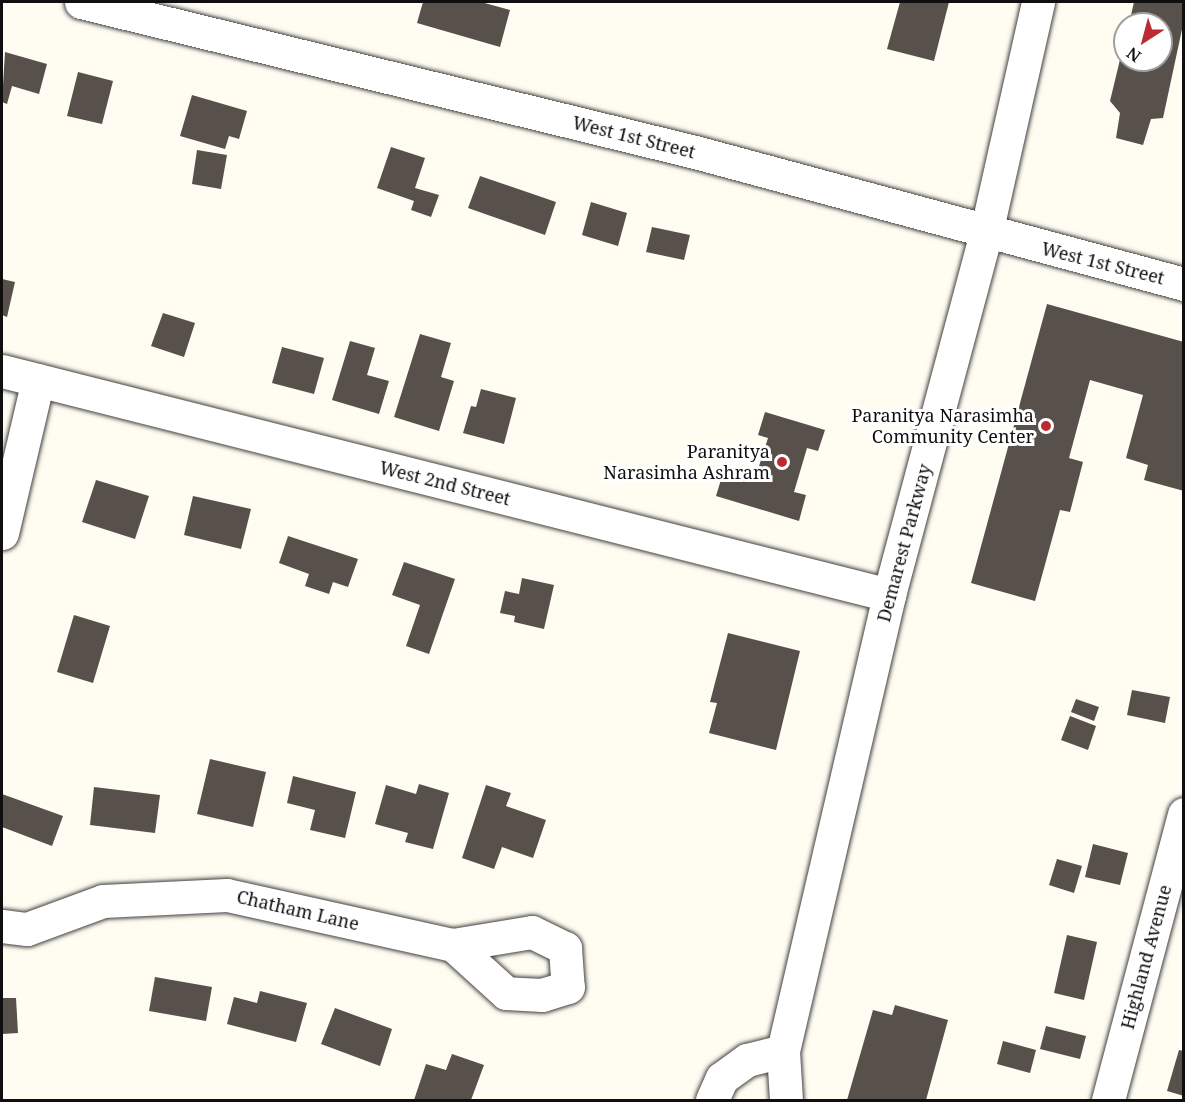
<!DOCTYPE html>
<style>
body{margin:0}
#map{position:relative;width:1185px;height:1102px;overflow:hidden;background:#fffcf1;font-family:"Noto Serif",serif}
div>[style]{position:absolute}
.building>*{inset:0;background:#57504b}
.roads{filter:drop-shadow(0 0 2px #424242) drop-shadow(0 0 2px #424242)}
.minor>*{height:33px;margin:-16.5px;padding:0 16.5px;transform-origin:16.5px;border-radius:16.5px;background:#fff}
.dots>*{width:16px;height:16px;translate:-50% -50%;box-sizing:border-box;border:3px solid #fff;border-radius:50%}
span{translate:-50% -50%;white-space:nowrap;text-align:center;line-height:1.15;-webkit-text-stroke:6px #fff;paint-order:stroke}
.street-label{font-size:18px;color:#0f0f0f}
.poi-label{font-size:18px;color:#0f0f0f}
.right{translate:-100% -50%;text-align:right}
.frame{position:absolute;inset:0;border:3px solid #0f0f0f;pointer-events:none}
.north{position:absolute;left:1113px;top:12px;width:60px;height:60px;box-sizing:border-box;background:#fff;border:2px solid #9f9f9f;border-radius:50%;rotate:216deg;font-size:16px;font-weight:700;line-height:24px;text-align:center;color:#0f0f0f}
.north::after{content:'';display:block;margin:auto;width:21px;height:27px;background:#bc2a34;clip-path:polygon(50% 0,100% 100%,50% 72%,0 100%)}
</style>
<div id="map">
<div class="building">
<div style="clip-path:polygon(423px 2px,481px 2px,510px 10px,500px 47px,417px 23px)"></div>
<div style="clip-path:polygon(900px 2px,949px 2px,934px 61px,887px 49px)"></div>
<div style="clip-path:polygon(1134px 2px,1184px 2px,1184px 20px,1163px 118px,1151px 119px,1143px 145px,1116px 138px,1120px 113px,1110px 101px,1124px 43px,1125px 60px,1161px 60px,1161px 24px,1129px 24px)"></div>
<div style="clip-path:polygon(5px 52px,47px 64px,39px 94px,12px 86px,7px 104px,2px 102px)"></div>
<div style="clip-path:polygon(78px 72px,113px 81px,102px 124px,67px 116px)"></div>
<div style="clip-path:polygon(192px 95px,247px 111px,239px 139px,229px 136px,225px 149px,180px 136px)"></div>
<div style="clip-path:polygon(391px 147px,425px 158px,415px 188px,439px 195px,431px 217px,411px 210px,414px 201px,377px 188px)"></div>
<div style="clip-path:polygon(197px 150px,227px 155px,221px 189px,192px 184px)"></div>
<div style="clip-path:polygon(480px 176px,556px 202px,545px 235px,468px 208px)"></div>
<div style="clip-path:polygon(591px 202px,627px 213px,618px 246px,582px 235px)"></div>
<div style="clip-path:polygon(652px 227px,690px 235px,684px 260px,646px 252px)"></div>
<div style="clip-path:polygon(2px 279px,15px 282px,7px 317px,2px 315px)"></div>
<div style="clip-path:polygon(1047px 304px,1184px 342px,1184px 491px,1144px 480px,1148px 465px,1126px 458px,1143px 395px,1090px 380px,1069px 458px,1083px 462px,1070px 512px,1060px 510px,1035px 601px,971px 583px)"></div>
<div style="clip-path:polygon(163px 313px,195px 323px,184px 357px,151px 346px)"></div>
<div style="clip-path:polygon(420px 334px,451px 343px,441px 377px,454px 381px,439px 431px,394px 417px)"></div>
<div style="clip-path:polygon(350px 341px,375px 348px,367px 375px,389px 381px,379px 414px,332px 400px)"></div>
<div style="clip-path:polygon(282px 347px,324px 358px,314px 394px,272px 383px)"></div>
<div style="clip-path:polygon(481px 389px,516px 398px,504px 444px,463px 433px,471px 406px,476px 407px)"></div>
<div style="clip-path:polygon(765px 412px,825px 430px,818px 451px,807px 448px,794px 492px,806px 495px,799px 521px,716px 496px,723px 473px,754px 482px,768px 438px,758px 435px)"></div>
<div style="clip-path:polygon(96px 480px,149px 496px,135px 539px,82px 522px)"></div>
<div style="clip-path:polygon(193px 496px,251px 509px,241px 549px,184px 535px)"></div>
<div style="clip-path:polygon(288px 536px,358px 559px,348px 587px,333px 582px,329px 594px,305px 586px,309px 574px,279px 563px)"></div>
<div style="clip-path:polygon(404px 562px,455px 579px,429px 654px,406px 646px,420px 605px,392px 595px)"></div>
<div style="clip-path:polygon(522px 578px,554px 585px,544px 629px,514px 622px,515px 616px,500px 613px,505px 591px,519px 594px)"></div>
<div style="clip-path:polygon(74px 615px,110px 626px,93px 683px,57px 672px)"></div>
<div style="clip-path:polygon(728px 633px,800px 651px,776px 750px,709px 733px,717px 703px,710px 702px)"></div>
<div style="clip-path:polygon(1132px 690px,1170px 697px,1165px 723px,1127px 715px)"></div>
<div style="clip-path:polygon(1076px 699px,1099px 707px,1094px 721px,1071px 712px)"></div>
<div style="clip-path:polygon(1070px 716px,1096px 726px,1088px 750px,1061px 740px)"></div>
<div style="clip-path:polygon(210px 759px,266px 772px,253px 827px,197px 814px)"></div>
<div style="clip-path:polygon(293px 776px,356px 792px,345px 838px,310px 830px,315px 810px,287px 803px)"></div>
<div style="clip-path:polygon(419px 784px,449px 793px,433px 849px,405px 842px,408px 833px,375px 824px,386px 785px,416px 794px)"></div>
<div style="clip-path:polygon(486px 785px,511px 793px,506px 806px,546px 820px,533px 858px,502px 847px,494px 869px,462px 858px)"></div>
<div style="clip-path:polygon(94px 787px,160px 795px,155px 833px,90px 825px)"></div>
<div style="clip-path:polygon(2px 794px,63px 816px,52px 846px,2px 827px)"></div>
<div style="clip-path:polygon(1093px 844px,1128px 853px,1120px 885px,1085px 877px)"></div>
<div style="clip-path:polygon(1057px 859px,1082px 866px,1074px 893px,1049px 885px)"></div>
<div style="clip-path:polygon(1067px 935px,1097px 942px,1084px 1000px,1054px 993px)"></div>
<div style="clip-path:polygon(155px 977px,212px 987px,206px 1021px,149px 1011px)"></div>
<div style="clip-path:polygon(260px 991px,307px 1003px,296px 1042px,227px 1024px,234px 997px,257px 1003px)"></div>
<div style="clip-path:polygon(2px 998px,16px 998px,18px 1033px,2px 1034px)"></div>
<div style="clip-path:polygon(895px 1005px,948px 1020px,926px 1100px,847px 1100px,873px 1010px,892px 1015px)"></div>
<div style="clip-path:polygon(335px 1008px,392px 1029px,380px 1066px,321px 1044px)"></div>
<div style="clip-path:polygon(1046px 1026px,1086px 1036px,1080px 1059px,1040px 1049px)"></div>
<div style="clip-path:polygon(1003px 1041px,1036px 1050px,1030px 1073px,997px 1064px)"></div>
<div style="clip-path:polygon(1179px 1050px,1184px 1051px,1184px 1096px,1167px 1091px)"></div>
<div style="clip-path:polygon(452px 1054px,484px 1065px,471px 1100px,414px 1100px,426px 1064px,446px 1070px)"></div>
</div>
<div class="roads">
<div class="minor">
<div style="left:81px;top:2px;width:632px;rotate:13.73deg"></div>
<div style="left:695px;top:152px;width:507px;rotate:15.11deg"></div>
<div style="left:2px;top:371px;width:915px;rotate:14.17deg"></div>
<div style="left:2px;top:533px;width:157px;rotate:-76.8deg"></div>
<div style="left:2px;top:926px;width:25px;rotate:7deg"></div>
<div style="left:27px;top:929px;width:81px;rotate:-20.2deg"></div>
<div style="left:103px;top:901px;width:124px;rotate:-2.8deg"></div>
<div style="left:227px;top:895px;width:231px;rotate:12.5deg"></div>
<div style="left:532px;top:932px;width:37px;rotate:26deg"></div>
<div style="left:565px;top:948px;width:39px;rotate:86deg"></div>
<div style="left:568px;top:987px;width:27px;rotate:163deg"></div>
<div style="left:542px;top:995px;width:36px;rotate:-177deg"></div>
<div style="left:506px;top:993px;width:72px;rotate:-137.8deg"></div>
<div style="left:453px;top:945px;width:80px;rotate:-9.3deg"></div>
<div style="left:783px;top:1051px;width:468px;rotate:-76.9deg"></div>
<div style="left:889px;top:595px;width:375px;rotate:-75deg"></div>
<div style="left:986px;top:233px;width:237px;rotate:-77.3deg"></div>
<div style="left:712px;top:1100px;width:24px;rotate:-66deg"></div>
<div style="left:722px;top:1078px;width:31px;rotate:-36deg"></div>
<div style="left:747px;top:1060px;width:37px;rotate:-14deg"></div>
<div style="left:783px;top:1051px;width:49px;rotate:86.5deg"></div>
<div style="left:1108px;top:1100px;width:296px;rotate:-75.1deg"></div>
</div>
</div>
<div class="dots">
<div style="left:1046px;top:426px;background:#bc2a34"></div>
<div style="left:782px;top:462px;background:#bc2a34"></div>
</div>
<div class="street-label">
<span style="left:634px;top:137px;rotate:14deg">West 1st Street</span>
<span style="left:1103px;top:263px;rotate:14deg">West 1st Street</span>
<span style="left:445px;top:483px;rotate:14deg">West 2nd Street</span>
<span style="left:904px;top:543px;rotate:-75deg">Demarest Parkway</span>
<span style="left:298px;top:910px;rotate:13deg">Chatham Lane</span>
<span style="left:1146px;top:957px;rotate:-75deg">Highland Avenue</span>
</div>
<div class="poi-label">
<span class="right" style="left:1034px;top:426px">Paranitya Narasimha<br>Community Center</span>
<span class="right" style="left:770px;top:462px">Paranitya<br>Narasimha Ashram</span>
</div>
<div class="frame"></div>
<div class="north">N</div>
</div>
